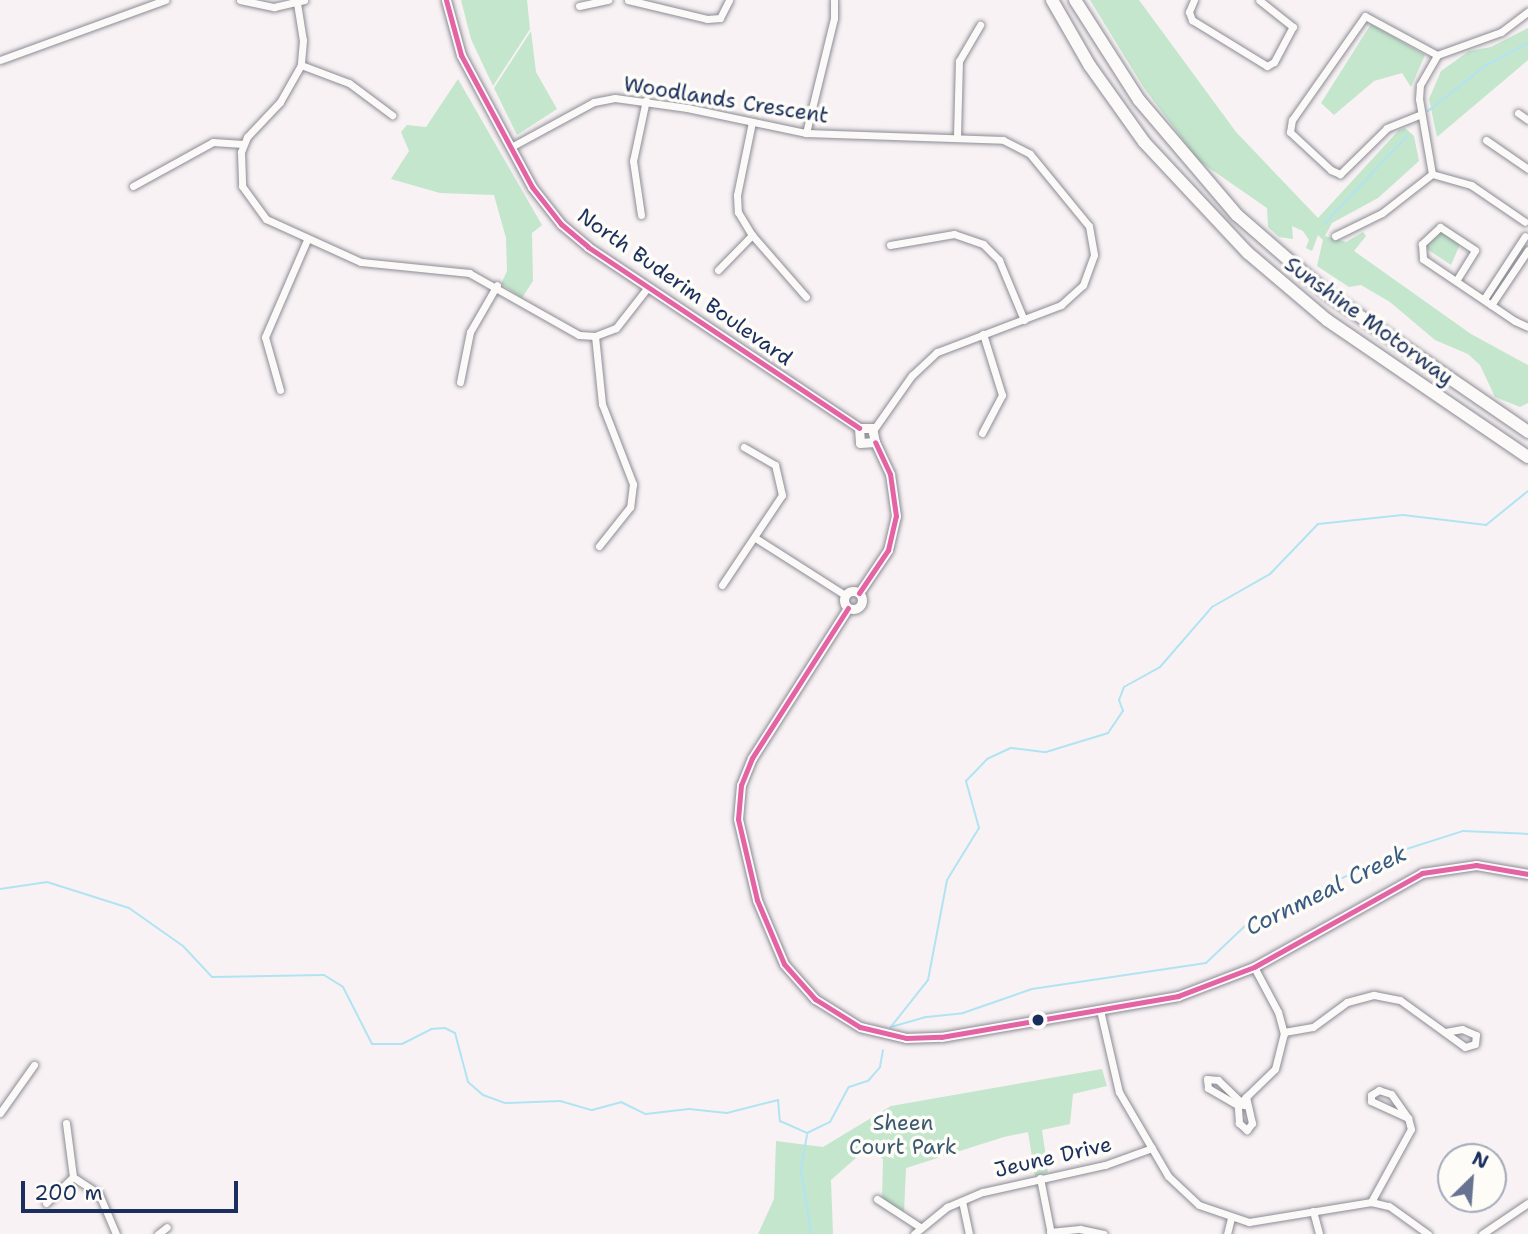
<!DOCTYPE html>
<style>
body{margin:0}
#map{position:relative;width:1528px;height:1234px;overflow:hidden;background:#f8f2f4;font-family:"Shantell Sans",sans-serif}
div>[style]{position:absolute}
.green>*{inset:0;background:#c3e6cc}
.stream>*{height:2px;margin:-1px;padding:0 1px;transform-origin:1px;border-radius:1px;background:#b1e4f3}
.roads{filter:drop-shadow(0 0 2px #8b8c95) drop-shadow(0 0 2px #8b8c95)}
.minor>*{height:7px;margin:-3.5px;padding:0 3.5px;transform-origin:3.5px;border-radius:3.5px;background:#fbfaf8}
.tertiary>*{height:9px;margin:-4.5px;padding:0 4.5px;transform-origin:4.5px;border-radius:4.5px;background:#fbfaf8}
.tertiary>.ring{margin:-4.5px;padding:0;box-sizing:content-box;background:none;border:9px solid #fbfaf8;border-radius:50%}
.motorway>*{height:12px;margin:-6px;padding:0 6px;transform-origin:6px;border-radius:6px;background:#fbfaf8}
.bus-1>*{height:5px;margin:-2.5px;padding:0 2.5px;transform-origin:2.5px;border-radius:2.5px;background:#e463a4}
.dots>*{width:19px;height:19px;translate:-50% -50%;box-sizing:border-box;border:4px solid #fdfcf7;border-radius:50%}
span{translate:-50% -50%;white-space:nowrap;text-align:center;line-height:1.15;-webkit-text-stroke:7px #fdfcf7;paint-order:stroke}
.street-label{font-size:21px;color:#1b2f5e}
.park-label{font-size:21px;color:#3a5a71}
.water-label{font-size:23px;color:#395b83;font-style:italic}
.north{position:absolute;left:1437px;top:1143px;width:70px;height:70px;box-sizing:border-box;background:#fdfcf7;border:2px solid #a3aaba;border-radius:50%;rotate:25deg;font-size:19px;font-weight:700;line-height:28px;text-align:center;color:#1b2f5e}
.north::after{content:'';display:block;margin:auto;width:24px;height:32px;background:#687392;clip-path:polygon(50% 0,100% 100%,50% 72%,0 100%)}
.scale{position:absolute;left:21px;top:1181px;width:217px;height:32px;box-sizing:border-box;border:4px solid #1b2f5e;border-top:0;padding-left:9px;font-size:21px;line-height:24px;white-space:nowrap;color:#1b2f5e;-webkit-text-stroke:5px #fdfcf7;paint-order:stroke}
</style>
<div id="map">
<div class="green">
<div style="clip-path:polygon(461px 0,527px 0,530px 29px,493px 86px,471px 39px)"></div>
<div style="clip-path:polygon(1090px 0,1139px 0,1236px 132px,1318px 218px,1399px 130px,1405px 128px,1414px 136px,1419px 161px,1378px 198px,1332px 223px,1325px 236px,1346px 242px,1363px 232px,1366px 236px,1354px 251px,1471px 334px,1528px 365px,1528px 403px,1520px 407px,1495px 397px,1480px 365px,1468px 354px,1435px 340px,1390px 302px,1361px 285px,1349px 287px,1317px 266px,1323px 240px,1318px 235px,1312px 251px,1306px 248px,1309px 240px,1303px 231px,1292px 226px,1293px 239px,1279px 237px,1268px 227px,1267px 208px,1199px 161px,1144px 88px)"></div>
<div style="clip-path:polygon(1371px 24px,1425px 55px,1411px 87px,1402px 73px,1374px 81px,1334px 115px,1321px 103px)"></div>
<div style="clip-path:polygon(1528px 28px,1528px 60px,1437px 137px,1429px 99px,1441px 71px,1469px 51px,1491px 47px)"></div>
<div style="clip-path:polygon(531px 31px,536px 72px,557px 109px,517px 135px,494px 88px)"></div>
<div style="clip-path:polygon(458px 79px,542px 225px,532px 233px,533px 281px,522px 298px,501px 284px,507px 271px,506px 238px,494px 195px,440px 193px,391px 179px,409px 151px,401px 132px,407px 125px,426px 127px)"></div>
<div style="clip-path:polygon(1441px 231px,1461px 242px,1451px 265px,1427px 249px,1426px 244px)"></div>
<div style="clip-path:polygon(1102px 1069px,1107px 1086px,1073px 1094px,1070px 1124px,1042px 1130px,1048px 1172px,1035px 1176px,1028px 1132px,1004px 1137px,906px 1168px,904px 1212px,882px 1200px,883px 1159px,866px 1149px,831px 1180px,833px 1234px,758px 1234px,774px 1199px,776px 1141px,823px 1147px,891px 1106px)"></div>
</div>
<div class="stream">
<div style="left:1428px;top:111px;width:73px;rotate:-38.3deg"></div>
<div style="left:1485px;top:66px;width:49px;rotate:-28.1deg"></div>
<div style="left:1325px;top:223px;width:120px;rotate:-46.7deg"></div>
<div style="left:0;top:889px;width:48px;rotate:-8.5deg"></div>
<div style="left:47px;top:882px;width:86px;rotate:17.6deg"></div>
<div style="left:129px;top:908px;width:66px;rotate:35.1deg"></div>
<div style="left:183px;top:946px;width:42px;rotate:46.9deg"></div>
<div style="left:212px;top:977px;width:112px;rotate:-1deg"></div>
<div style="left:324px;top:975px;width:22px;rotate:32deg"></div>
<div style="left:343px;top:987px;width:64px;rotate:63deg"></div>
<div style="left:372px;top:1044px;width:30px"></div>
<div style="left:402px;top:1044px;width:33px;rotate:-27deg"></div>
<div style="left:431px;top:1029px;width:14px;rotate:-4deg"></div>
<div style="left:445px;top:1028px;width:11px;rotate:27deg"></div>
<div style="left:455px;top:1033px;width:51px;rotate:75.1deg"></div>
<div style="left:468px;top:1082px;width:20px;rotate:41deg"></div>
<div style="left:483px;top:1095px;width:23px;rotate:20deg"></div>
<div style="left:505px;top:1103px;width:55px;rotate:-2.1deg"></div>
<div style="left:560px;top:1101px;width:33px;rotate:16deg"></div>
<div style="left:592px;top:1110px;width:30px;rotate:-15deg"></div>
<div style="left:621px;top:1102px;width:28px;rotate:26deg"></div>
<div style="left:646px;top:1114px;width:43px;rotate:-6.6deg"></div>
<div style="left:689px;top:1109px;width:38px;rotate:6deg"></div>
<div style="left:727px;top:1113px;width:53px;rotate:-14.3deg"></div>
<div style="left:778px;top:1100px;width:21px;rotate:85deg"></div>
<div style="left:780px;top:1121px;width:30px;rotate:24deg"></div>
<div style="left:807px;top:1133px;width:25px;rotate:-26deg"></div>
<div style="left:830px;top:1122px;width:40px;rotate:-62deg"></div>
<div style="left:849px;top:1087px;width:20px;rotate:-18deg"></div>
<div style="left:868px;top:1081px;width:18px;rotate:-49deg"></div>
<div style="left:880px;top:1067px;width:17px;rotate:-80deg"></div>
<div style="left:891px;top:1027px;width:37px;rotate:-16deg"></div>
<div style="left:927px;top:1017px;width:36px;rotate:-6deg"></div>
<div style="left:963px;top:1013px;width:73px;rotate:-19.2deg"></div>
<div style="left:1032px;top:989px;width:176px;rotate:-8.5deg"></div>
<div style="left:1206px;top:963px;width:57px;rotate:-43.6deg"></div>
<div style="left:1247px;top:924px;width:163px;rotate:-25.8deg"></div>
<div style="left:1394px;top:853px;width:72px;rotate:-17.7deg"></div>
<div style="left:1463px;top:831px;width:65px;rotate:2.6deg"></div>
<div style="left:890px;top:1028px;width:61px;rotate:-51.6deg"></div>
<div style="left:928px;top:980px;width:102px;rotate:-79.2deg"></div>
<div style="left:947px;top:880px;width:61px;rotate:-58.4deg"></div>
<div style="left:979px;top:828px;width:49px;rotate:-105.5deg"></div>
<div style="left:966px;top:781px;width:30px;rotate:-46deg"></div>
<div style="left:987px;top:759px;width:26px;rotate:-25deg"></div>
<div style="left:1011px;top:748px;width:35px;rotate:7deg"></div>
<div style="left:1046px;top:752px;width:65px;rotate:-17deg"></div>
<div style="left:1108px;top:733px;width:27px;rotate:-56deg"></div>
<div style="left:1123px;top:711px;width:12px;rotate:-110deg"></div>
<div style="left:1119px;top:700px;width:14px;rotate:-69deg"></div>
<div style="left:1124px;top:687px;width:41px;rotate:-29.1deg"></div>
<div style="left:1160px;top:667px;width:79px;rotate:-49.1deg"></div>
<div style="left:1212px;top:607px;width:67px;rotate:-29.6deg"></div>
<div style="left:1270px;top:574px;width:69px;rotate:-46.2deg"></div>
<div style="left:1318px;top:524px;width:85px;rotate:-6deg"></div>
<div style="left:1403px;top:515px;width:84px;rotate:6.9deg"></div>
<div style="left:1486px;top:525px;width:54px;rotate:-39deg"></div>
<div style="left:807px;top:1135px;width:36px;rotate:100deg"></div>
<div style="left:801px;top:1170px;width:65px;rotate:81.1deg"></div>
</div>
<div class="roads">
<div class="minor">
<div style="left:240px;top:0;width:35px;rotate:12deg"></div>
<div style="left:274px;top:7px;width:31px;rotate:-13deg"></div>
<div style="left:628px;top:0;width:81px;rotate:13.5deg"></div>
<div style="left:707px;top:19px;width:13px;rotate:-4deg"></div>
<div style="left:720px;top:18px;width:20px;rotate:-63deg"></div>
<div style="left:1194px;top:0;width:13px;rotate:113deg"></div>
<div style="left:1189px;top:12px;width:9px;rotate:69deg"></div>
<div style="left:1192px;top:20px;width:88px;rotate:31.5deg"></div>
<div style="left:1267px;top:66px;width:8px;rotate:-30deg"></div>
<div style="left:1274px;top:62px;width:40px;rotate:-62deg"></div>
<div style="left:1293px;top:27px;width:43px;rotate:-141.5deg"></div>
<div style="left:297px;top:3px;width:37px;rotate:81deg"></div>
<div style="left:303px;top:40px;width:25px;rotate:95deg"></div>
<div style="left:301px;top:65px;width:43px;rotate:119.6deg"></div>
<div style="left:280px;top:102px;width:48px;rotate:133.3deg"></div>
<div style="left:247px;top:137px;width:16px;rotate:112deg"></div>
<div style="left:241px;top:152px;width:34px;rotate:88deg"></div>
<div style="left:242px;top:186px;width:41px;rotate:54deg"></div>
<div style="left:266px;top:219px;width:104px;rotate:24.4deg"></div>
<div style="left:361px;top:262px;width:109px;rotate:5.8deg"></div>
<div style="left:469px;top:273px;width:126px;rotate:29.4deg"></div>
<div style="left:579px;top:335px;width:16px;rotate:4deg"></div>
<div style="left:595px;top:336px;width:22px;rotate:-21deg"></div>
<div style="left:616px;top:328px;width:52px;rotate:-52deg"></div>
<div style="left:579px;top:6px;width:30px;rotate:-12deg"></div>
<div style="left:0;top:60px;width:176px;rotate:-20deg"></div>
<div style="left:301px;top:65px;width:51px;rotate:20.6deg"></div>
<div style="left:349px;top:83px;width:54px;rotate:36.7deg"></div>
<div style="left:1518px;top:113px;width:12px;rotate:35deg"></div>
<div style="left:1419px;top:115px;width:35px;rotate:158deg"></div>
<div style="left:1387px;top:128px;width:66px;rotate:135.6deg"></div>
<div style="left:1340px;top:174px;width:10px;rotate:-156deg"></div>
<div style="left:1331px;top:170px;width:56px;rotate:-137.2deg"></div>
<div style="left:1290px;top:132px;width:12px;rotate:-81deg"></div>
<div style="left:1292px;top:120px;width:127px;rotate:-54.9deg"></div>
<div style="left:1365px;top:16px;width:82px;rotate:28.4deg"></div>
<div style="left:752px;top:122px;width:75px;rotate:101.6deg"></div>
<div style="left:737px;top:195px;width:17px;rotate:87deg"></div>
<div style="left:738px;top:212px;width:27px;rotate:59deg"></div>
<div style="left:752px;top:235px;width:82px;rotate:48.9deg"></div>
<div style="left:806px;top:133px;width:118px;rotate:-76.3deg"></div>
<div style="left:834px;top:18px;width:18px;rotate:-90deg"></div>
<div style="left:957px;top:136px;width:75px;rotate:-88.5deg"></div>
<div style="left:959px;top:61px;width:42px;rotate:-59.7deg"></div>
<div style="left:1486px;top:140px;width:51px;rotate:34.6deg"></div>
<div style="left:511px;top:147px;width:94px;rotate:-28.5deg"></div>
<div style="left:594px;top:102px;width:21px;rotate:-11deg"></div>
<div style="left:615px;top:98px;width:73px;rotate:7.9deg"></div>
<div style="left:687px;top:108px;width:122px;rotate:11.9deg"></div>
<div style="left:806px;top:133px;width:197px;rotate:2deg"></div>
<div style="left:1003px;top:140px;width:30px;rotate:27deg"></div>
<div style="left:1030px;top:154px;width:93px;rotate:50.7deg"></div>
<div style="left:1089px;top:226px;width:29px;rotate:80deg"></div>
<div style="left:1094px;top:255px;width:32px;rotate:110deg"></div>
<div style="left:1083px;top:285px;width:30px;rotate:138deg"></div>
<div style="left:1061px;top:305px;width:133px;rotate:159.2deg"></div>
<div style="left:937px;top:352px;width:34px;rotate:137deg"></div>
<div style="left:912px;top:375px;width:66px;rotate:125.1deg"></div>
<div style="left:1432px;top:174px;width:76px;rotate:-99.8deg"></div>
<div style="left:1419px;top:99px;width:14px;rotate:-86deg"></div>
<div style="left:1420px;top:85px;width:34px;rotate:-60deg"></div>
<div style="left:1437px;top:55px;width:68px;rotate:-19.8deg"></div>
<div style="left:1501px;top:32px;width:34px;rotate:-37deg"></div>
<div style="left:133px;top:186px;width:91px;rotate:-28.8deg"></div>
<div style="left:213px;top:142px;width:30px;rotate:4deg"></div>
<div style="left:641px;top:215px;width:55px;rotate:-98.4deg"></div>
<div style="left:633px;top:161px;width:62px;rotate:-78deg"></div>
<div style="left:1335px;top:236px;width:52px;rotate:-26.1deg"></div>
<div style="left:1382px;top:213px;width:63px;rotate:-38deg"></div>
<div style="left:1432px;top:174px;width:41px;rotate:15.8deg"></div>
<div style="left:1471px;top:185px;width:65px;rotate:34.4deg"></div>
<div style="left:890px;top:245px;width:65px;rotate:-9.8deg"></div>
<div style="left:954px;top:234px;width:31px;rotate:19deg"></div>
<div style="left:983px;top:244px;width:23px;rotate:45deg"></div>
<div style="left:999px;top:260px;width:65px;rotate:67.4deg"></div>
<div style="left:718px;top:270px;width:49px;rotate:-45.8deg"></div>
<div style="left:1456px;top:281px;width:36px;rotate:-58deg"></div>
<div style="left:1475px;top:250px;width:42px;rotate:-146.7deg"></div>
<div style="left:1440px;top:227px;width:25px;rotate:137deg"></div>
<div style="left:1422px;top:244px;width:15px;rotate:86deg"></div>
<div style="left:1423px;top:259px;width:111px;rotate:34deg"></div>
<div style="left:1515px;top:321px;width:14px;rotate:25deg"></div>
<div style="left:1484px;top:299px;width:75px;rotate:-56.9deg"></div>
<div style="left:1491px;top:305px;width:66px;rotate:-56.1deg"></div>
<div style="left:595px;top:336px;width:68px;rotate:84.1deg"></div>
<div style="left:602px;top:404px;width:86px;rotate:68.8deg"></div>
<div style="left:633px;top:484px;width:23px;rotate:97deg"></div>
<div style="left:630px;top:507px;width:50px;rotate:128.5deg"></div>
<div style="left:460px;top:382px;width:51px;rotate:-78.7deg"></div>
<div style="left:470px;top:332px;width:54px;rotate:-60.1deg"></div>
<div style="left:280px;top:390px;width:55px;rotate:-105.8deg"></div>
<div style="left:265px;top:337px;width:106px;rotate:-66.6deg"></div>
<div style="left:982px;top:433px;width:43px;rotate:-62.2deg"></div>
<div style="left:1002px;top:395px;width:64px;rotate:-107.3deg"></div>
<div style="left:757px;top:539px;width:104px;rotate:32.5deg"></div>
<div style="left:722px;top:585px;width:108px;rotate:-56.3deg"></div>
<div style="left:782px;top:495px;width:31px;rotate:-103deg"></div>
<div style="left:775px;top:465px;width:36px;rotate:-150deg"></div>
<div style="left:1100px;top:1010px;width:84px;rotate:77deg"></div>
<div style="left:1119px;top:1092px;width:97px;rotate:59.7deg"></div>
<div style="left:1168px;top:1176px;width:42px;rotate:43.1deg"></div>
<div style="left:1199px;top:1205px;width:53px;rotate:18.8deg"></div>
<div style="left:1249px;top:1222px;width:124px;rotate:-9.3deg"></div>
<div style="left:1371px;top:1202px;width:18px;rotate:13deg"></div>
<div style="left:1389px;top:1206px;width:48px;rotate:35.7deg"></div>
<div style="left:1284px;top:1032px;width:29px;rotate:-10deg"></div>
<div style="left:1313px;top:1027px;width:42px;rotate:-36.3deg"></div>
<div style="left:1347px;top:1002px;width:28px;rotate:-15deg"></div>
<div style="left:1374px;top:995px;width:26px;rotate:11deg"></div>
<div style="left:1400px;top:1000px;width:80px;rotate:35.9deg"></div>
<div style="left:1465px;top:1047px;width:10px;rotate:-17deg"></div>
<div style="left:1475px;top:1044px;width:9px;rotate:-84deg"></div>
<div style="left:1476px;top:1035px;width:15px;rotate:-157deg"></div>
<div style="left:1462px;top:1029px;width:17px;rotate:170deg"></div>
<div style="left:1246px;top:1097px;width:27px;rotate:77deg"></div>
<div style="left:1252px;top:1123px;width:9px;rotate:126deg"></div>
<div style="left:1247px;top:1130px;width:11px;rotate:-139deg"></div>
<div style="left:1239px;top:1123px;width:15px;rotate:-94deg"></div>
<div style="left:1238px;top:1108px;width:7px;rotate:-63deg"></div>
<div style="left:1241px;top:1102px;width:10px;rotate:-45deg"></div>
<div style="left:1248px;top:1095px;width:37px;rotate:-44deg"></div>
<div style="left:1275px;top:1069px;width:36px;rotate:-76deg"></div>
<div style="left:1284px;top:1034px;width:23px;rotate:-105deg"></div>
<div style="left:1278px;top:1012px;width:51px;rotate:-118.1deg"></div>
<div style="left:1239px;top:1106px;width:36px;rotate:-150deg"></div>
<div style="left:1208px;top:1088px;width:9px;rotate:-96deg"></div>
<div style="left:1207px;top:1079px;width:11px;rotate:5deg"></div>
<div style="left:1218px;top:1080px;width:36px;rotate:44deg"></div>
<div style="left:0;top:1113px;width:59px;rotate:-54.7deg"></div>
<div style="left:66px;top:1123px;width:54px;rotate:82.6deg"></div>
<div style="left:73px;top:1177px;width:31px;rotate:33deg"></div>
<div style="left:99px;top:1194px;width:43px;rotate:67deg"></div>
<div style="left:1040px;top:1178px;width:57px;rotate:78.9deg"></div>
<div style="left:877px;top:1199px;width:51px;rotate:33.1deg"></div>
<div style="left:962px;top:1201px;width:34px;rotate:78deg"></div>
<div style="left:1371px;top:1202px;width:83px;rotate:-61.3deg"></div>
<div style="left:1411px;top:1129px;width:11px;rotate:-105deg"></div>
<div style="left:1408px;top:1118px;width:29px;rotate:-125deg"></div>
<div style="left:1391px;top:1094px;width:13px;rotate:-162deg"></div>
<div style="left:1379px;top:1090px;width:9px;rotate:148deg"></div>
<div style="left:1371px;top:1095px;width:6px;rotate:90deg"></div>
<div style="left:1371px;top:1101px;width:41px;rotate:24.7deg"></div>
<div style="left:46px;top:1203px;width:37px;rotate:-44deg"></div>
<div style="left:1313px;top:1211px;width:24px;rotate:75deg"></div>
<div style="left:1050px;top:1232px;width:30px;rotate:-6deg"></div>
<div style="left:1080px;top:1229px;width:24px;rotate:12deg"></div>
<div style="left:158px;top:1234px;width:11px;rotate:-38deg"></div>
<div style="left:914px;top:1234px;width:43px;rotate:-39.3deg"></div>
<div style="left:947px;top:1207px;width:39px;rotate:-23deg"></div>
<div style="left:983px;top:1192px;width:125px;rotate:-12.5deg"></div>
<div style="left:1105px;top:1165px;width:50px;rotate:-19.9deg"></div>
<div style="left:1227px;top:1234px;width:16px;rotate:-76deg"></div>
<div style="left:1482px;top:1234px;width:55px;rotate:-34deg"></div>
</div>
<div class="tertiary">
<div style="left:446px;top:0;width:57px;rotate:74.7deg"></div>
<div style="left:461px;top:55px;width:150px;rotate:61.7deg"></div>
<div style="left:532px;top:187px;width:47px;rotate:51.9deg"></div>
<div style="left:561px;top:224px;width:35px;rotate:40deg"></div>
<div style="left:588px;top:247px;width:326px;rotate:33.7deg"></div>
<div style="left:859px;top:428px;width:15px;rotate:86deg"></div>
<div style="left:860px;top:443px;width:15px;rotate:-4deg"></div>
<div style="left:859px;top:428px;width:13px"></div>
<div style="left:872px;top:428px;width:14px;rotate:78deg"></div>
<div class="ring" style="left:844px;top:591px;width:9px;height:9px"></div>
<div style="left:859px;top:593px;width:52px;rotate:-56deg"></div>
<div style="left:888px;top:550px;width:35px;rotate:-77deg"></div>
<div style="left:896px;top:516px;width:42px;rotate:-98.1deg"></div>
<div style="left:890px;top:474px;width:35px;rotate:-115deg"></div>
<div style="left:848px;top:608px;width:178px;rotate:122.6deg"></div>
<div style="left:752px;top:758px;width:29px;rotate:112deg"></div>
<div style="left:741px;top:785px;width:34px;rotate:95deg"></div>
<div style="left:738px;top:819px;width:83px;rotate:76.8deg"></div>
<div style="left:757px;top:900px;width:69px;rotate:67.1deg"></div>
<div style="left:784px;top:964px;width:47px;rotate:48.5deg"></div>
<div style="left:815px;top:999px;width:53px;rotate:31.9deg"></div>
<div style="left:860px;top:1027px;width:47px;rotate:13.4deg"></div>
<div style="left:906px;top:1038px;width:35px;rotate:-2deg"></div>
<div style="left:941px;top:1037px;width:241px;rotate:-9.8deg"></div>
<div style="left:1178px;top:996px;width:81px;rotate:-20.9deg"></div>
<div style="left:1254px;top:967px;width:193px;rotate:-29.2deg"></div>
<div style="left:1422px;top:873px;width:55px;rotate:-8.4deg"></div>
<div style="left:1476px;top:865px;width:53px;rotate:9.8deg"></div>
</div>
<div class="motorway">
<div style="left:1052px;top:0;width:76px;rotate:60.1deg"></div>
<div style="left:1090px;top:66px;width:93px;rotate:54.6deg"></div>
<div style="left:1144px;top:142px;width:152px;rotate:46.9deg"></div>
<div style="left:1248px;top:253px;width:104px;rotate:40.3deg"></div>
<div style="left:1327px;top:320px;width:243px;rotate:34.3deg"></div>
<div style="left:1075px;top:0;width:119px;rotate:57.4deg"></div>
<div style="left:1139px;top:100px;width:151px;rotate:49.6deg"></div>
<div style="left:1237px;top:215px;width:122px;rotate:41deg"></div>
<div style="left:1329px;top:295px;width:242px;rotate:34.5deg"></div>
</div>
</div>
<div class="bus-1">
<div style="left:446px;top:0;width:57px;rotate:74.7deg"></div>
<div style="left:461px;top:55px;width:150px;rotate:61.7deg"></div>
<div style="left:532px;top:187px;width:47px;rotate:51.9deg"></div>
<div style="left:561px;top:224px;width:35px;rotate:40deg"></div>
<div style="left:588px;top:247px;width:326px;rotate:33.7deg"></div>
<div style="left:859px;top:593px;width:52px;rotate:-56deg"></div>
<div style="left:888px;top:550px;width:35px;rotate:-77deg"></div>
<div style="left:896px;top:516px;width:42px;rotate:-98.1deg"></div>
<div style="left:890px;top:474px;width:35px;rotate:-115deg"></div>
<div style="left:848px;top:608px;width:178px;rotate:122.6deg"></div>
<div style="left:752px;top:758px;width:29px;rotate:112deg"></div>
<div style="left:741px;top:785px;width:34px;rotate:95deg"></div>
<div style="left:738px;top:819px;width:83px;rotate:76.8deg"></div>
<div style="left:757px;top:900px;width:69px;rotate:67.1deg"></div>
<div style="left:784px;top:964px;width:47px;rotate:48.5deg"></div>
<div style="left:815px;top:999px;width:53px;rotate:31.9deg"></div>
<div style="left:860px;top:1027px;width:47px;rotate:13.4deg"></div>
<div style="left:906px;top:1038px;width:35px;rotate:-2deg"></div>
<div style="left:941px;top:1037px;width:241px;rotate:-9.8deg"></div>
<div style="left:1178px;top:996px;width:81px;rotate:-20.9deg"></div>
<div style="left:1254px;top:967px;width:193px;rotate:-29.2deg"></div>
<div style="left:1422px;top:873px;width:55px;rotate:-8.4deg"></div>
<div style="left:1476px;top:865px;width:53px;rotate:9.8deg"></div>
</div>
<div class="dots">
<div style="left:1038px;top:1020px;background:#1b2f5e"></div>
</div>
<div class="street-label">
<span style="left:726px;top:100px;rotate:9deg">Woodlands Crescent</span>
<span style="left:685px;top:287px;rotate:35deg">North Buderim Boulevard</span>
<span style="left:1369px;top:321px;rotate:36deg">Sunshine Motorway</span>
<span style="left:1053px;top:1157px;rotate:-13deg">Jeune Drive</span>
</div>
<div class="park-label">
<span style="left:903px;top:1135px">Sheen<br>Court Park</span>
</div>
<div class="water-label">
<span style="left:1326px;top:890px;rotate:-26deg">Cornmeal Creek</span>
</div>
<div class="north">N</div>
<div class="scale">200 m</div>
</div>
